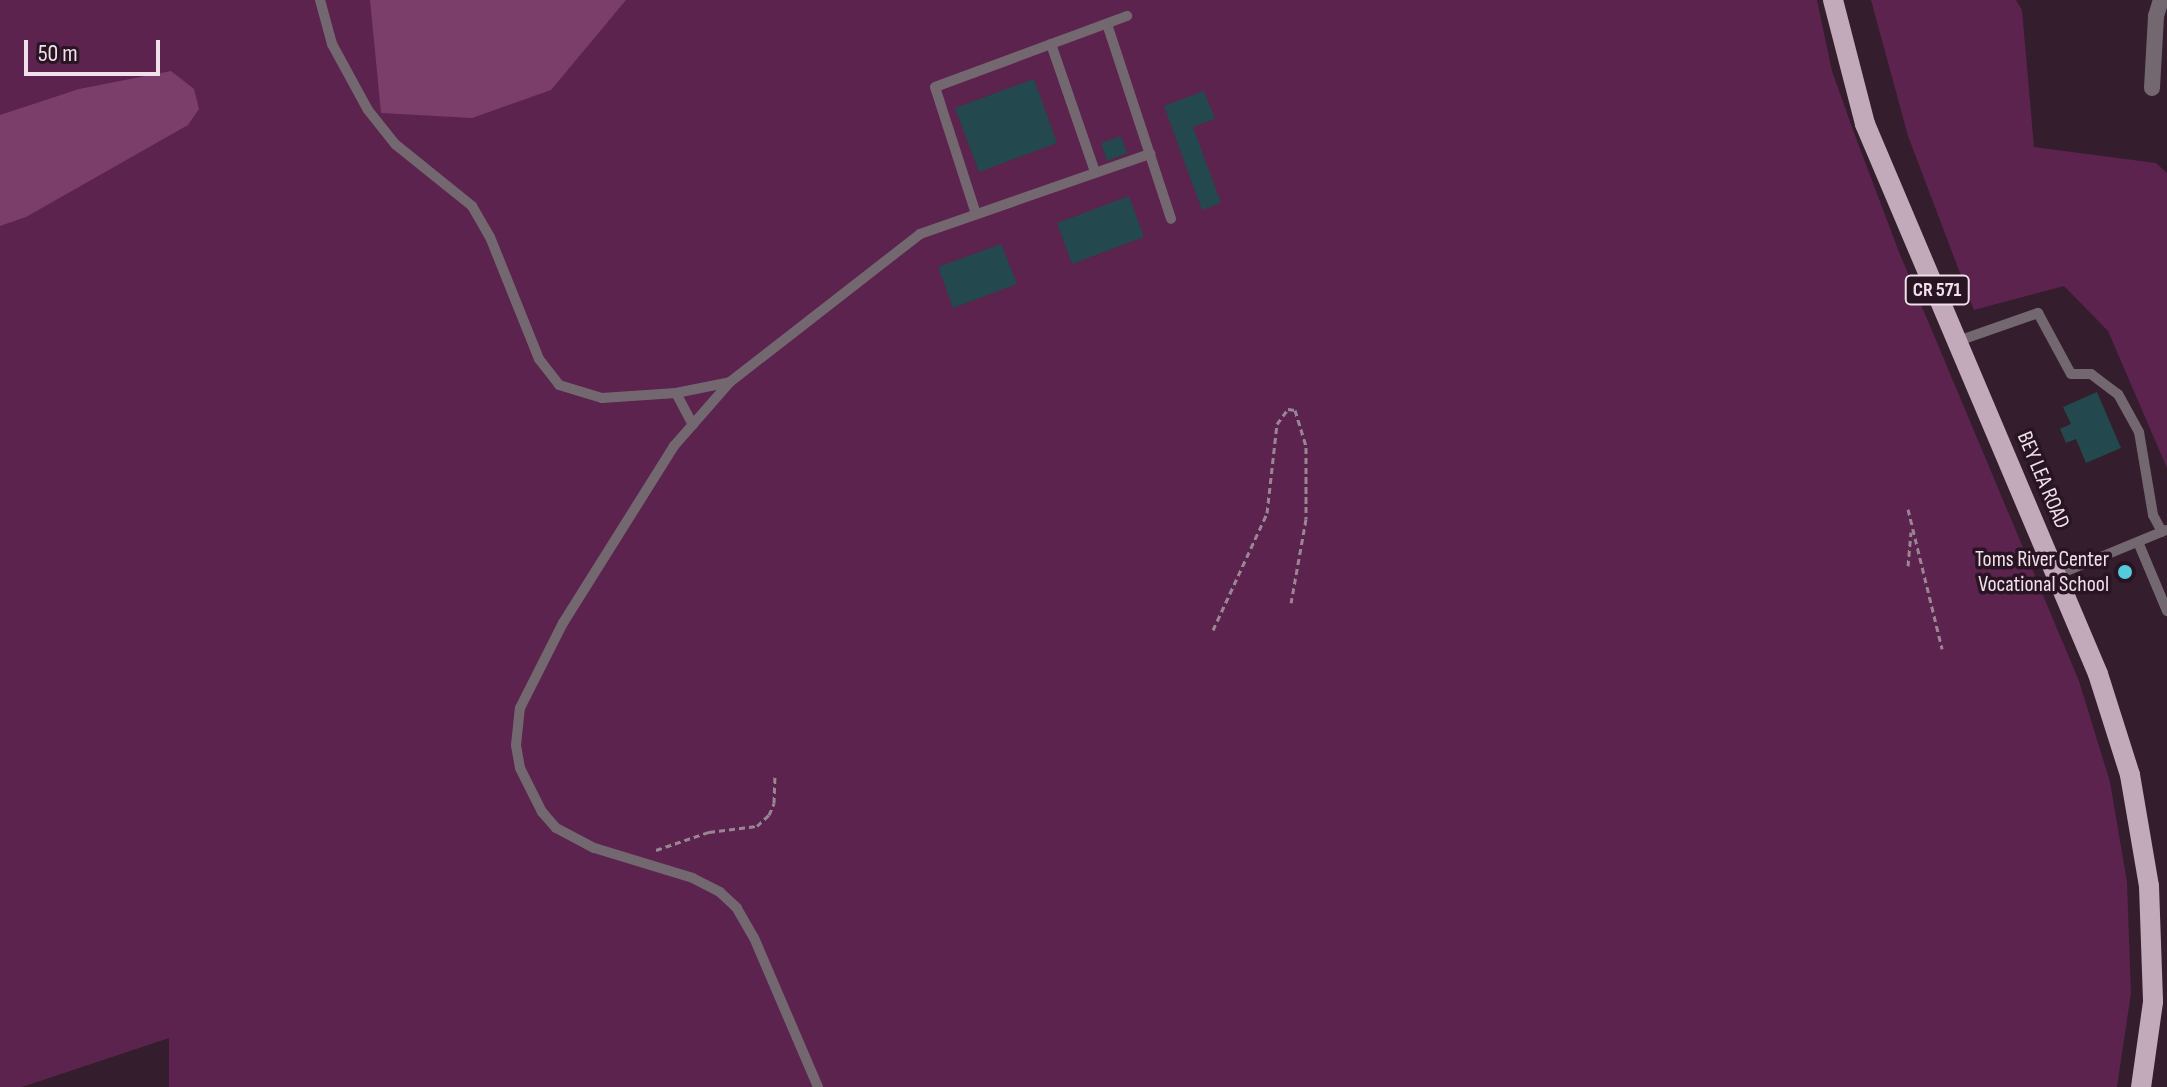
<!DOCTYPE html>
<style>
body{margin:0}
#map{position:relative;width:2167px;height:1087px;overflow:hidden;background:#341d2d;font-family:"Sofia Sans Condensed",sans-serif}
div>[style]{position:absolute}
.green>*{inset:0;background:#5b234d}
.water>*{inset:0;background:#7b3e6a}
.building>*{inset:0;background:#23484d}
.path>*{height:3px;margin-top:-1.5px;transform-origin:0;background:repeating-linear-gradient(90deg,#998693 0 6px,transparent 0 10px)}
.lane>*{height:10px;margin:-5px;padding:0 5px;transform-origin:5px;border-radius:5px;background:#746870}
.street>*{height:16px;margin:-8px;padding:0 8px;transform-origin:8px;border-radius:8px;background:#746870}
.primary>*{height:20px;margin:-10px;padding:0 10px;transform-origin:10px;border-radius:10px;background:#c3aabb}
.dots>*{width:22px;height:22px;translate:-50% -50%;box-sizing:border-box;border:4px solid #291423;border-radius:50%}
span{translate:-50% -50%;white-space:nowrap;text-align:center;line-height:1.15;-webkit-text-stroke:7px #291423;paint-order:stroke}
.shield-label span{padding:2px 6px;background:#291423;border:2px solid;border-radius:6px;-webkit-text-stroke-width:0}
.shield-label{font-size:20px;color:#efe0ea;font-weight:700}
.street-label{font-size:22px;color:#efe0ea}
.poi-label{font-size:22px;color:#efe0ea}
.right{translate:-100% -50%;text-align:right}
.scale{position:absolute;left:24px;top:40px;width:136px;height:36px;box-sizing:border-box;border:4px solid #efe0ea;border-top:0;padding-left:10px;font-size:24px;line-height:28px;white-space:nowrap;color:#efe0ea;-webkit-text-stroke:6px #291423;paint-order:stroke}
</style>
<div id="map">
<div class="green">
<div style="clip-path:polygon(0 0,1817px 0,1832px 71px,1853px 130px,1899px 252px,2079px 681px,2110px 782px,2127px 882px,2131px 993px,2117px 1087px,169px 1087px,169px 1038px,22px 1087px,0 1087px)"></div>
<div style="clip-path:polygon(1871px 0,2016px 0,2022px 10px,2034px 147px,2156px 163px,2167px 173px,2167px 468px,2108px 331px,2064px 286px,1974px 310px,1908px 136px)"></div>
</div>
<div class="water">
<div style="clip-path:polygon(370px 0,626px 0,551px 90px,472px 118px,381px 113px)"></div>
<div style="clip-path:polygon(171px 71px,194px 89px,199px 109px,188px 125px,26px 217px,0 226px,0 115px,79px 89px)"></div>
</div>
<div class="building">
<div style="clip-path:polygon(1034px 79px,1057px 143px,979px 172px,955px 108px)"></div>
<div style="clip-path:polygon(1204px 91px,1215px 119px,1193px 127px,1221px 203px,1202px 210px,1164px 106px)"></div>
<div style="clip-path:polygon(1121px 136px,1127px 153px,1107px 161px,1101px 143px)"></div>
<div style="clip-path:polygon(1129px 196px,1144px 237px,1072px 264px,1057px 223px)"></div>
<div style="clip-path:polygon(1001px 244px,1017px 284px,953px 308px,938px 267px)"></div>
<div style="clip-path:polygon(2097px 392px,2121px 448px,2086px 463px,2076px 439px,2066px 443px,2060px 429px,2071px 424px,2063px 407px)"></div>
</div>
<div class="path">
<div style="left:1908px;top:509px;width:144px;rotate:76.3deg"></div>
<div style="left:1908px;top:566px;width:34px;rotate:-85deg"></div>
<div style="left:1213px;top:630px;width:129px;rotate:-65.2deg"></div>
<div style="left:1267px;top:513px;width:90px;rotate:-83.6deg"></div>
<div style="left:1277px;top:424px;width:19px;rotate:-54deg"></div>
<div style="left:1288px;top:409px;width:7px;rotate:8deg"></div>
<div style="left:1295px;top:410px;width:39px;rotate:73deg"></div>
<div style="left:1306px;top:447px;width:72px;rotate:90deg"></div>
<div style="left:1306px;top:519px;width:85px;rotate:100.1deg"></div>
<div style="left:656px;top:850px;width:56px;rotate:-18.8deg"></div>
<div style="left:709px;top:832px;width:48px;rotate:-7.1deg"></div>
<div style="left:757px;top:826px;width:16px;rotate:-43deg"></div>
<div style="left:769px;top:815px;width:13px;rotate:-67deg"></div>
<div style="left:774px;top:803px;width:27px;rotate:-88deg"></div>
</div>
<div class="lane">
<div style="left:320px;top:0;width:46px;rotate:74.7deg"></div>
<div style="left:332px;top:44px;width:75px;rotate:61.4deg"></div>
<div style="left:368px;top:110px;width:43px;rotate:51.5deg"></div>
<div style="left:395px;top:144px;width:99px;rotate:38.8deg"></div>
<div style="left:472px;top:206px;width:36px;rotate:60deg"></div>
<div style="left:490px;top:237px;width:131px;rotate:68.1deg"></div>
<div style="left:539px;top:359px;width:33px;rotate:52deg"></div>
<div style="left:559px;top:385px;width:45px;rotate:16.8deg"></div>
<div style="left:602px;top:398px;width:74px;rotate:-3.9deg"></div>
<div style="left:676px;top:393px;width:55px;rotate:-11.5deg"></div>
<div style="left:1107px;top:24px;width:205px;rotate:71.8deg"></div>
<div style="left:1051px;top:44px;width:135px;rotate:71deg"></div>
<div style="left:976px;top:214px;width:133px;rotate:-107.9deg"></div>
<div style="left:935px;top:87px;width:205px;rotate:-20.3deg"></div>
<div style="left:1958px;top:341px;width:85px;rotate:-19.3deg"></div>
<div style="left:2038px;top:313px;width:69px;rotate:61.6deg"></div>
<div style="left:2071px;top:374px;width:20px"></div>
<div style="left:2091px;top:374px;width:34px;rotate:37deg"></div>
<div style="left:2118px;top:394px;width:43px;rotate:61.1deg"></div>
<div style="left:2139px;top:432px;width:84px;rotate:80.4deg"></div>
<div style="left:2153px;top:515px;width:19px;rotate:62deg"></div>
<div style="left:676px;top:393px;width:36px;rotate:62deg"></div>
<div style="left:2138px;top:542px;width:75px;rotate:67.2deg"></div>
<div style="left:2057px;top:575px;width:118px;rotate:-22.4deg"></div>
<div style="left:818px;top:1087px;width:162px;rotate:-113.2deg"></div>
<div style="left:754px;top:938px;width:34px;rotate:-120deg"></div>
<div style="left:737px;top:908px;width:23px;rotate:-137deg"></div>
<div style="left:720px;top:892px;width:30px;rotate:-153deg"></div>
<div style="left:693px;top:878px;width:103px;rotate:-163.1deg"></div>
<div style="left:594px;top:848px;width:43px;rotate:-152.2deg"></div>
<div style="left:556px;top:828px;width:21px;rotate:-131deg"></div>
<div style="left:542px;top:812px;width:49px;rotate:-116.6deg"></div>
<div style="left:520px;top:768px;width:23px;rotate:-100deg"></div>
<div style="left:516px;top:745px;width:37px;rotate:-84deg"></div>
<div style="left:520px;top:708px;width:95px;rotate:-63.2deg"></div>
<div style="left:563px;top:623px;width:209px;rotate:-57.9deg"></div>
<div style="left:674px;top:446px;width:85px;rotate:-48.8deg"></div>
<div style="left:730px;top:382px;width:241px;rotate:-37.9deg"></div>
<div style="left:920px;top:234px;width:244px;rotate:-19.2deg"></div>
</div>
<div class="street">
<div style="left:2152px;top:88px;width:72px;rotate:-86.8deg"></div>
<div style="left:2156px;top:16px;width:17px;rotate:-73deg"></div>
</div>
<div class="primary">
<div style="left:1833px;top:0;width:128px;rotate:75.5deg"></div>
<div style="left:1865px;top:124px;width:597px;rotate:67.04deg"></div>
<div style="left:2098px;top:674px;width:106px;rotate:72.4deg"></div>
<div style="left:2130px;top:775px;width:113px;rotate:80.3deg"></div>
<div style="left:2149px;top:886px;width:116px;rotate:88deg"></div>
<div style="left:2153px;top:1002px;width:86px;rotate:98deg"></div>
</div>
<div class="dots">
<div style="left:2125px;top:572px;background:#53cbdb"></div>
</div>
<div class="shield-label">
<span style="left:1937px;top:290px">CR 571</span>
</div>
<div class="street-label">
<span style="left:2043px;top:480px;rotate:67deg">BEY LEA ROAD</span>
</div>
<div class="poi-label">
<span class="right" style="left:2109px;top:572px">Toms River Center<br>Vocational School</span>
</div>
<div class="scale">50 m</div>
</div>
